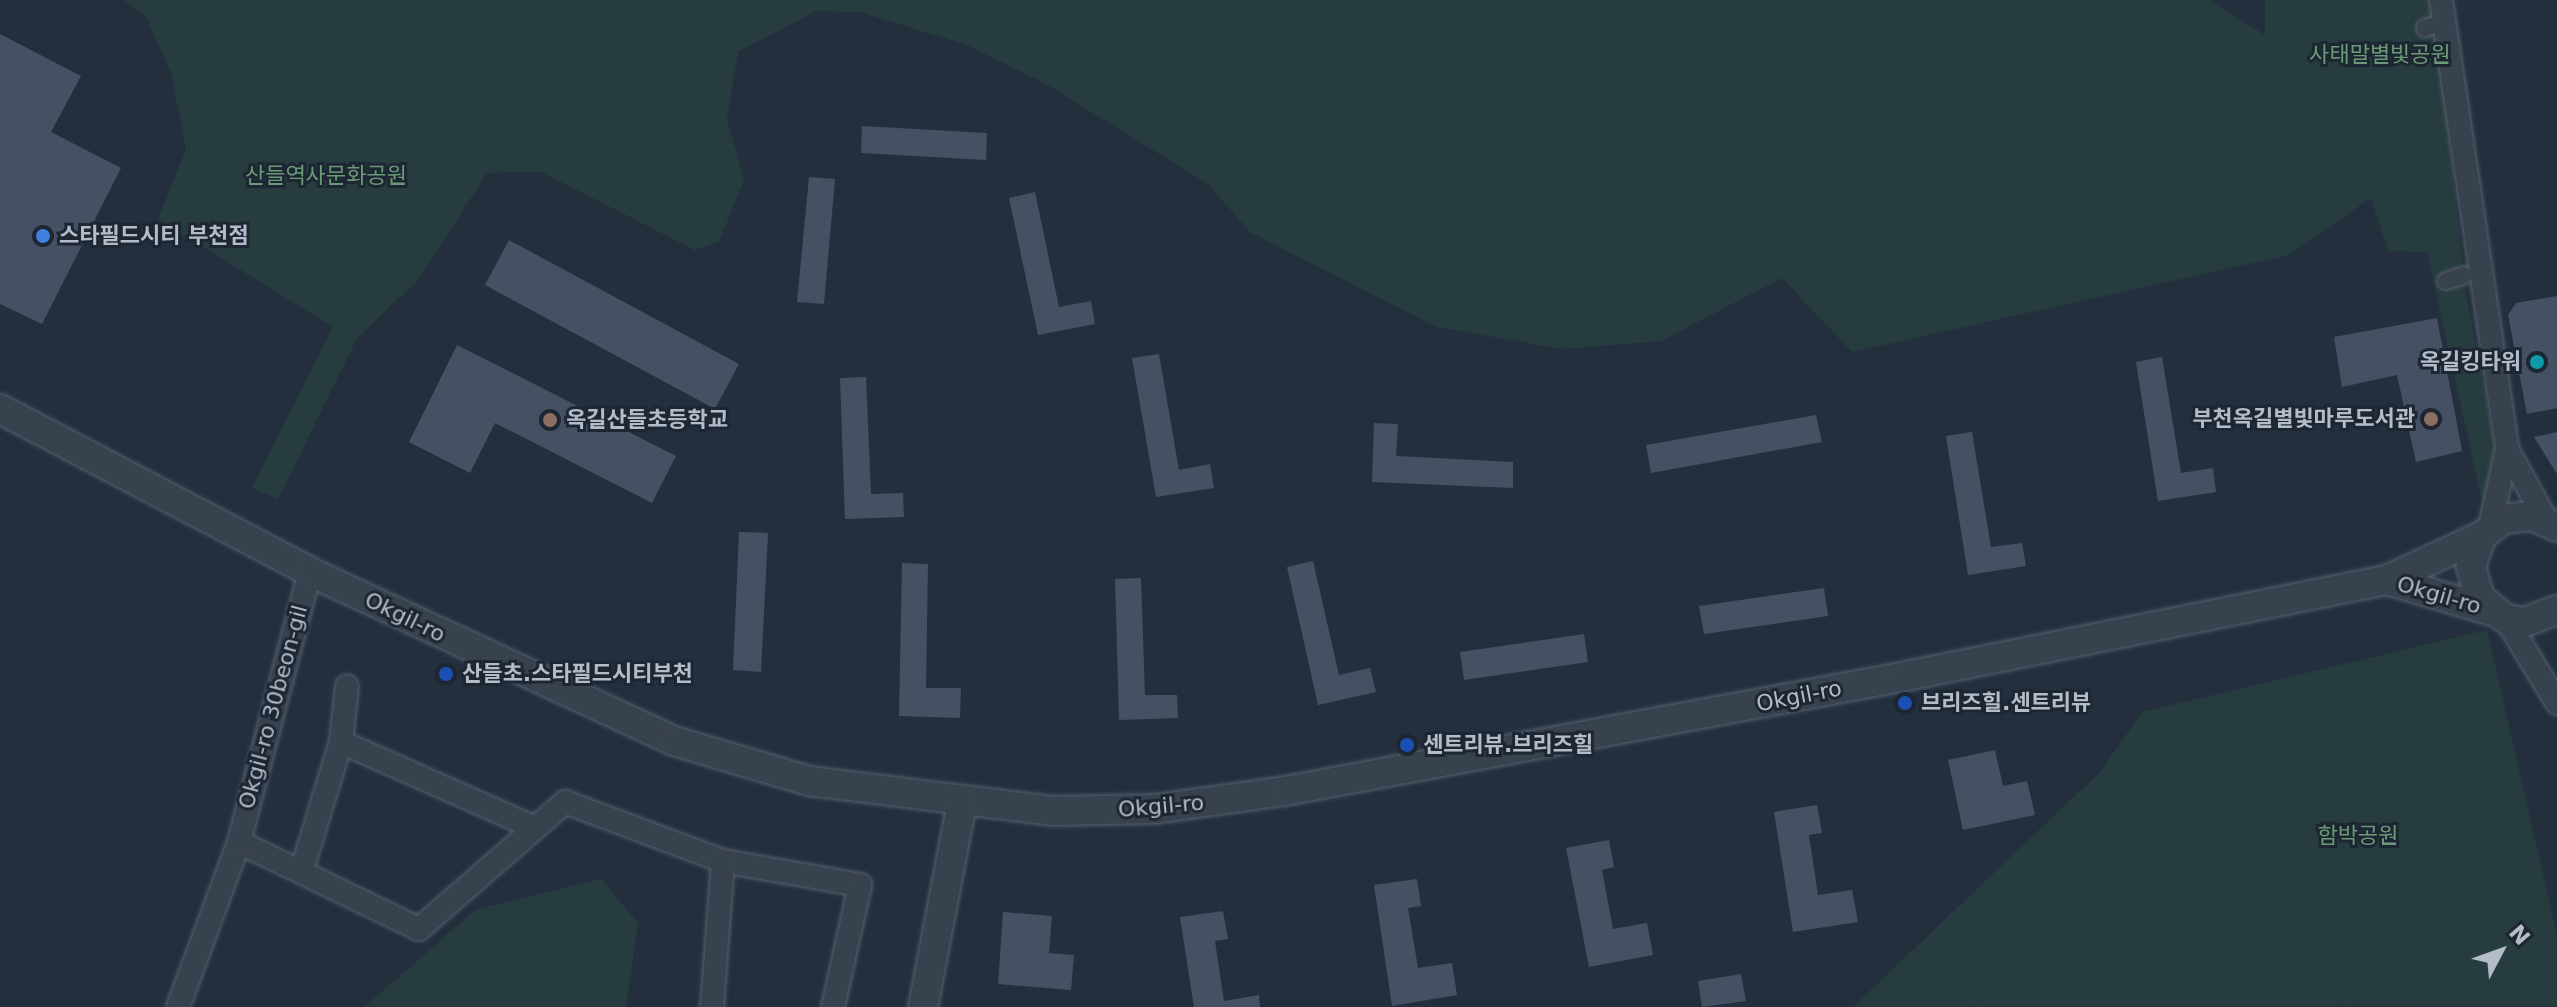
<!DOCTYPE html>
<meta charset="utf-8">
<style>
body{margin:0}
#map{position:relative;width:2557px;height:1007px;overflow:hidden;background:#242f3e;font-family:"DejaVu Sans","Noto Sans KR",sans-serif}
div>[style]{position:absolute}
.green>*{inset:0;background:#263c3f}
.building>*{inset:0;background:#455162}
.roads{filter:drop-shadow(0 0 2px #565f6c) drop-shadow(0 0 2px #565f6c)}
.pedestrian>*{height:16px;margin:-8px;padding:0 8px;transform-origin:8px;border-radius:8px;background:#38414e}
.minor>*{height:22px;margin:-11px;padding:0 11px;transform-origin:11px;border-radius:11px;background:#38414e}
.tertiary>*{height:28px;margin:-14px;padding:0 14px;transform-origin:14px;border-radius:14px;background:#38414e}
.dots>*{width:22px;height:22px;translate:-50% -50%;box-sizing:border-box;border:4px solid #1d2633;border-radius:50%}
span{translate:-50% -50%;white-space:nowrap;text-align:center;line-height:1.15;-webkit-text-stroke:6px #1d2633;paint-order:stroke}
.park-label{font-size:22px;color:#6b9a76}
.poi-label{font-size:22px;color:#b4bcc9;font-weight:700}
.left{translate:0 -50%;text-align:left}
.right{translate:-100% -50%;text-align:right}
.street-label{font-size:22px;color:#b4bcc9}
.north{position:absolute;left:2461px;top:911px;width:80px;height:80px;-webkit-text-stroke:6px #1d2633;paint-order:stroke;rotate:49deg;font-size:22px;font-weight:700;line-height:32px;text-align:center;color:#b4bcc9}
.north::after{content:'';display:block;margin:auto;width:28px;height:36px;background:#b4bcc9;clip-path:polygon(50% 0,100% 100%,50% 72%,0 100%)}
</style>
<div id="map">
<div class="green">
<div style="clip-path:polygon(124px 0,2209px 0,2265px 35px,2265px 0,2434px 0,2466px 294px,2498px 459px,2485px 515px,2427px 252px,2388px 251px,2371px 198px,2289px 255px,1852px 352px,1782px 278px,1661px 341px,1563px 349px,1436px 327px,1250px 232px,1208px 184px,1046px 84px,967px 45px,860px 12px,816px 11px,738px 52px,727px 119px,744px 180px,719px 242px,695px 250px,541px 172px,487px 173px,418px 280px,357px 338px,278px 499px,252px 488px,333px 327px,158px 219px,186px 149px,171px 73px,146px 17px)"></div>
<div style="clip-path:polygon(2487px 630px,2557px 935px,2557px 1006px,1853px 1007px,2101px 771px,2142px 712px)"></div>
<div style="clip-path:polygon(601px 879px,638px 923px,626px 1007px,364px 1007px,477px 909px)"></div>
</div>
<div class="building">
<div style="clip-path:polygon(0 34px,81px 76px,51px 132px,121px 168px,42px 324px,0 304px)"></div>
<div style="clip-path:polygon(862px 126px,987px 133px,986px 160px,861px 153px)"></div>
<div style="clip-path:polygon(809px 177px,835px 179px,824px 304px,797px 302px)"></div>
<div style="clip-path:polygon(1035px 192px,1059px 307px,1091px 301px,1095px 324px,1038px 335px,1009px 198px)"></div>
<div style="clip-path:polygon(509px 240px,739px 364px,715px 409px,485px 285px)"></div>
<div style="clip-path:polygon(2557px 296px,2557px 408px,2527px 414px,2508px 315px,2516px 303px)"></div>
<div style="clip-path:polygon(2437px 318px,2462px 451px,2416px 462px,2397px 375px,2342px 387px,2334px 337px)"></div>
<div style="clip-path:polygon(457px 345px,676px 456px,652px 503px,495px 423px,470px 473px,409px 442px)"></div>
<div style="clip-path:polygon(1159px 354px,1179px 470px,1210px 464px,1214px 488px,1156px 497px,1132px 358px)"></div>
<div style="clip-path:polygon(2162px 357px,2181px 473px,2213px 468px,2216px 492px,2158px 501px,2136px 362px)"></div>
<div style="clip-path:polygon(866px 377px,871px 494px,903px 493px,904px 517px,845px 519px,840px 378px)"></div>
<div style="clip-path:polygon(1816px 415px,1822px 442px,1651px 473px,1646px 445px)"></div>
<div style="clip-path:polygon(1374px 423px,1398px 424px,1396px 456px,1513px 462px,1513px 488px,1372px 482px)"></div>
<div style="clip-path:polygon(1972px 432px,1991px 547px,2022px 543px,2026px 566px,1968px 575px,1946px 436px)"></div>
<div style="clip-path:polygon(2557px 432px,2557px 474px,2534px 437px)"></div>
<div style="clip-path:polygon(739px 532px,768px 533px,761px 672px,733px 670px)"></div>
<div style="clip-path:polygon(1313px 561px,1339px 675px,1370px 668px,1376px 692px,1318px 705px,1287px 567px)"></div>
<div style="clip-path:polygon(902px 563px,928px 564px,926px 688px,961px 688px,960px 718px,899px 716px)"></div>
<div style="clip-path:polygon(1141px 578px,1145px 695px,1177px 695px,1178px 718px,1119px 720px,1115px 579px)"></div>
<div style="clip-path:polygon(1824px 588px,1828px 616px,1704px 634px,1699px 606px)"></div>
<div style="clip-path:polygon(1584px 634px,1588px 662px,1464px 680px,1460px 652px)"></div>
<div style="clip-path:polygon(1995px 750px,2003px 786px,2027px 781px,2035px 815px,1963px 830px,1948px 760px)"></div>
<div style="clip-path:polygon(1817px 805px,1822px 833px,1809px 835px,1818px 895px,1852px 890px,1858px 922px,1793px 932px,1774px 812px)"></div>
<div style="clip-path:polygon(1609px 840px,1614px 867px,1602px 870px,1613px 929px,1647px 923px,1653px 955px,1589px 967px,1566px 848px)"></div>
<div style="clip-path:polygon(1417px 879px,1421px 906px,1408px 908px,1418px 968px,1452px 963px,1457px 995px,1392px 1006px,1374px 885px)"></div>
<div style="clip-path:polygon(1223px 911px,1228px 939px,1215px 941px,1224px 1001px,1259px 995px,1260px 1007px,1194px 1007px,1180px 917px)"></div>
<div style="clip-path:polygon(1003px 912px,1052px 916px,1049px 953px,1074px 955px,1071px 990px,998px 984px)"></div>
<div style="clip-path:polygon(1741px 974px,1746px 1001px,1702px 1007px,1698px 981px)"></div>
</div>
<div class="roads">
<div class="pedestrian">
<div style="left:2425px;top:28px;width:10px;rotate:-17deg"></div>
<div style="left:2446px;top:281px;width:19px;rotate:-18deg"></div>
</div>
<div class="minor">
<div style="left:2441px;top:0;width:454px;rotate:81.6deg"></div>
<div style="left:2507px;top:449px;width:80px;rotate:102.3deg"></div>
<div style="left:2507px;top:449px;width:81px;rotate:61.2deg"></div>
<div style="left:2506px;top:619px;width:98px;rotate:58.7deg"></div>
<div style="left:341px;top:742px;width:210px;rotate:23.9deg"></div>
<div style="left:239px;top:842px;width:200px;rotate:25.8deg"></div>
<div style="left:419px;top:929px;width:194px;rotate:-41deg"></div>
<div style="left:565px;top:802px;width:169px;rotate:20.5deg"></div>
<div style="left:723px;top:861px;width:139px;rotate:9.9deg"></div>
<div style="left:860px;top:885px;width:125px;rotate:102.5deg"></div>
<div style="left:302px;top:870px;width:134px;rotate:-73.1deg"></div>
<div style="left:341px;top:742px;width:56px;rotate:-83.9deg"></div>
<div style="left:178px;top:1007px;width:176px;rotate:-69.7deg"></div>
<div style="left:239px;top:842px;width:279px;rotate:-75.3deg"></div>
<div style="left:712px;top:1007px;width:146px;rotate:-85.7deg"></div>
</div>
<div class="tertiary">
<div style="left:0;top:409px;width:350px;rotate:27.7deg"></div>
<div style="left:310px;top:572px;width:401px;rotate:24.9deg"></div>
<div style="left:674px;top:741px;width:141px;rotate:16.5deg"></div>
<div style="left:809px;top:781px;width:245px;rotate:7deg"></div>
<div style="left:1052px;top:811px;width:103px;rotate:-1.1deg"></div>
<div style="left:1155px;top:809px;width:131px;rotate:-7.9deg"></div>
<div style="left:1285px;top:791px;width:626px;rotate:-10.48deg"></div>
<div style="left:1901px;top:677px;width:496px;rotate:-11.3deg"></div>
<div style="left:2387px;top:580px;width:105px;rotate:-24.9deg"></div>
<div style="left:2557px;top:527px;width:27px;rotate:-156deg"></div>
<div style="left:2532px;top:516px;width:29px;rotate:174deg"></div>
<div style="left:2503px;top:519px;width:27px;rotate:141deg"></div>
<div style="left:2482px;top:536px;width:33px;rotate:110deg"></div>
<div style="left:2471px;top:567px;width:32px;rotate:74deg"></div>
<div style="left:2480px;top:598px;width:33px;rotate:39deg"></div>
<div style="left:2506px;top:619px;width:19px;rotate:9deg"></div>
<div style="left:2525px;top:622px;width:34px;rotate:-21deg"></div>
<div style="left:2387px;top:580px;width:109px;rotate:16.4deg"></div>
<div style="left:923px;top:1007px;width:208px;rotate:-79.2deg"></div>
</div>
</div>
<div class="dots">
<div style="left:43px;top:236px;background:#3f7fe0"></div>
<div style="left:2537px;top:362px;background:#0f9aa8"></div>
<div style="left:2431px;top:419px;background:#8d6e63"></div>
<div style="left:550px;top:420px;background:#8d6e63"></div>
<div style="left:446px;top:674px;background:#1a4fb4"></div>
<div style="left:1905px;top:703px;background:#1a4fb4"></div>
<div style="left:1407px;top:745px;background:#1a4fb4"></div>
</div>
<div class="park-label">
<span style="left:2380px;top:55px">사태말별빛공원</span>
<span style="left:326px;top:176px">산들역사문화공원</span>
<span style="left:2358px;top:836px">함박공원</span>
</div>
<div class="poi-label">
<span class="left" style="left:59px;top:236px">스타필드시티 부천점</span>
<span class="right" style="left:2521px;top:362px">옥길킹타워</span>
<span class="right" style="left:2415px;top:419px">부천옥길별빛마루도서관</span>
<span class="left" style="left:566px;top:420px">옥길산들초등학교</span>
<span class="left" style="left:462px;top:674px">산들초.스타필드시티부천</span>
<span class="left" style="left:1921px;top:703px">브리즈힐.센트리뷰</span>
<span class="left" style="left:1423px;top:745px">센트리뷰.브리즈힐</span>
</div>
<div class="street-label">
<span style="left:2439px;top:595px;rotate:16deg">Okgil-ro</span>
<span style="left:405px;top:617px;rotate:26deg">Okgil-ro</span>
<span style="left:1799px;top:696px;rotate:-11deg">Okgil-ro</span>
<span style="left:273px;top:707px;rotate:-75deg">Okgil-ro 30beon-gil</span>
<span style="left:1161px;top:806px;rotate:-5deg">Okgil-ro</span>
</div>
<div class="north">N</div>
</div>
